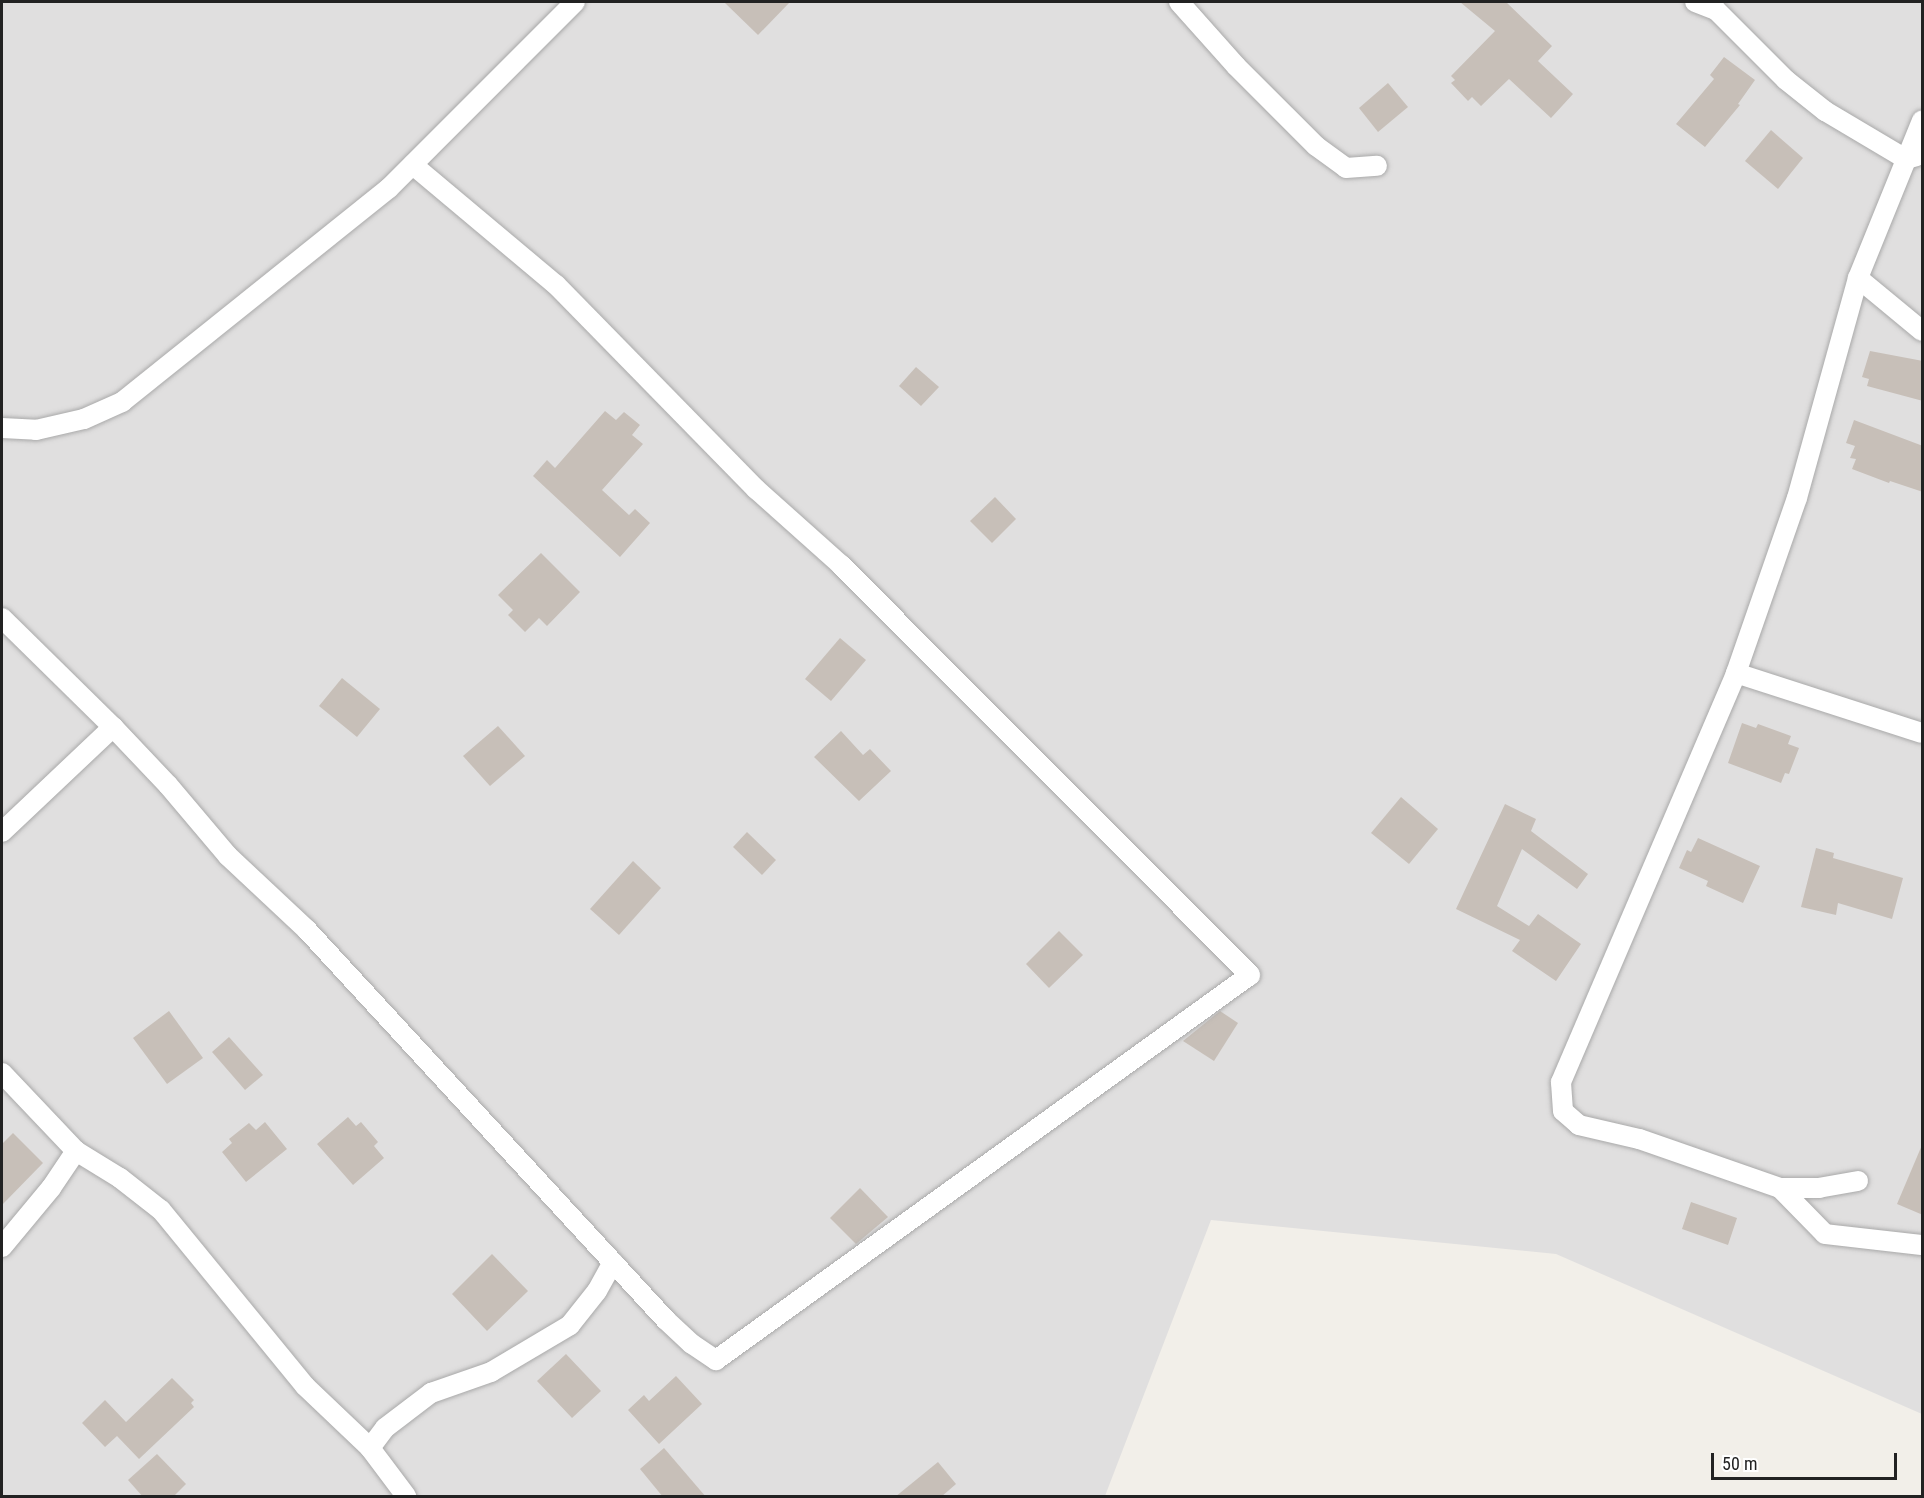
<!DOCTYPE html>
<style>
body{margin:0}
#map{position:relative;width:1924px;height:1498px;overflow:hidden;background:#f2efe9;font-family:"Roboto Condensed",sans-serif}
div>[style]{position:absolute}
.residential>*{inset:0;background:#e0dfdf}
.building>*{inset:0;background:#c7bfb8}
.roads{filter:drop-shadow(0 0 2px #a9a9a9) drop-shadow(0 0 2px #a9a9a9)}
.street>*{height:20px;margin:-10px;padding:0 10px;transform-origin:10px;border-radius:10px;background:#fff}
span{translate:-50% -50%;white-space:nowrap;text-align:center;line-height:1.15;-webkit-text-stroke:4.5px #fff;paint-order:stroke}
.frame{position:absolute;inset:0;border:3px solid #222;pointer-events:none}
.scale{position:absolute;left:1711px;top:1453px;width:186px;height:27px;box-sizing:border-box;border:3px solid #222;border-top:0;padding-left:8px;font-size:18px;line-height:21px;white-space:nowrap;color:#222;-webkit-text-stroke:4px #fff;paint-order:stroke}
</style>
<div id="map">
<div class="residential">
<div style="clip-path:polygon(2px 2px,1922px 2px,1922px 1414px,1556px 1254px,1211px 1220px,1105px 1496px,2px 1496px)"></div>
</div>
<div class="building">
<div style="clip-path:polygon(724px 2px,790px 2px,758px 35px)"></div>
<div style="clip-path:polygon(1460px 2px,1506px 2px,1552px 46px,1538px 61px,1573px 94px,1551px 118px,1509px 79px,1481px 106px,1472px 97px,1468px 101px,1451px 83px,1455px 80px,1451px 76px,1495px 31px)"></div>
<div style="clip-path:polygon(1724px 57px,1755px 80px,1738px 104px,1740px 105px,1705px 147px,1676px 124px,1714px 79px,1710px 75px)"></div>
<div style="clip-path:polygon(1388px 83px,1408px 107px,1378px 132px,1359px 108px)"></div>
<div style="clip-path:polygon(1771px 130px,1803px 158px,1778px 189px,1745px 161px)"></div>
<div style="clip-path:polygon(1870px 351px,1923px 361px,1923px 401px,1867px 386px,1869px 379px,1862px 377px)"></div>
<div style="clip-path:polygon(916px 367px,939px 387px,921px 406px,899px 386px)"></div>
<div style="clip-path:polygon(605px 411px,616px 420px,624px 412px,640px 425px,632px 435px,643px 444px,602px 490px,629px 515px,635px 509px,650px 523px,620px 557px,533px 476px,547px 460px,555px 468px)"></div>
<div style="clip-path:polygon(1854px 420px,1923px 446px,1923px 492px,1890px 481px,1889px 483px,1852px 469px,1856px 459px,1850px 458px,1855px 446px,1846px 443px)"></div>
<div style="clip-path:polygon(995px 497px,1016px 519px,992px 543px,970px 521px)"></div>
<div style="clip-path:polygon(541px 553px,580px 592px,547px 626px,539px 618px,525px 632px,508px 615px,513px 610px,498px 595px)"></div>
<div style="clip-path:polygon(840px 638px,866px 660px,831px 701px,805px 679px)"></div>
<div style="clip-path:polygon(342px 678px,380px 709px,357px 737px,319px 706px)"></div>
<div style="clip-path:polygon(1742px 723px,1756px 728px,1758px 724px,1791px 736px,1788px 744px,1799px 748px,1789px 774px,1785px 773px,1781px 783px,1728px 763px)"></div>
<div style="clip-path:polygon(498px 726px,525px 756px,490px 786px,463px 756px)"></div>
<div style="clip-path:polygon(841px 731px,863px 755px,870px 749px,891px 771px,859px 801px,814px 757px)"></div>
<div style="clip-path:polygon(1401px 797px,1438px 829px,1409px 864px,1371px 833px)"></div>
<div style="clip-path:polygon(1505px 804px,1536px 819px,1531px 831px,1588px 874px,1577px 889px,1522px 849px,1497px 906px,1529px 926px,1538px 914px,1581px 944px,1556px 981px,1512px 951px,1520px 940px,1456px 909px)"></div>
<div style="clip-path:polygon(747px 832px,776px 860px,762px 875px,733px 847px)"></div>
<div style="clip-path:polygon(1698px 838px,1760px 866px,1743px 903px,1706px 886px,1708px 881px,1679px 868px,1687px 850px,1691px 852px)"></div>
<div style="clip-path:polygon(1816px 848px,1834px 853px,1833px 858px,1903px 878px,1892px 919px,1838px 903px,1836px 915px,1801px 907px)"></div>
<div style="clip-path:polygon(633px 861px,661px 888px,619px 935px,590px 909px)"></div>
<div style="clip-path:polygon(1059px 931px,1083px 955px,1049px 988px,1026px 964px)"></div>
<div style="clip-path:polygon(169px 1011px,203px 1058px,167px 1084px,133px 1038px)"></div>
<div style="clip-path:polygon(1220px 1011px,1238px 1023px,1214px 1061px,1183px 1041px)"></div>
<div style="clip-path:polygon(229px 1037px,263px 1075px,245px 1090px,212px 1052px)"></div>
<div style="clip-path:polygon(348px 1117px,356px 1126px,361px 1122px,378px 1142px,374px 1146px,384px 1158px,353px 1185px,317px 1144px)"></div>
<div style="clip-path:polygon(265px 1122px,287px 1149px,246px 1182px,222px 1152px,232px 1143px,229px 1139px,249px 1123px,256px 1130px)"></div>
<div style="clip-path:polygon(13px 1133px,43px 1163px,2px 1205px,2px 1144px)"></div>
<div style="clip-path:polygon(1922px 1145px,1923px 1145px,1923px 1215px,1897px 1204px)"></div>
<div style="clip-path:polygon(860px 1188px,888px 1217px,856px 1244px,830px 1218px)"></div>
<div style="clip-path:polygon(1691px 1202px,1737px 1218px,1728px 1245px,1682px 1229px)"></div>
<div style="clip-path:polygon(492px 1254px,528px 1291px,487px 1331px,452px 1294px)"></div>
<div style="clip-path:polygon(566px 1354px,601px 1391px,572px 1418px,537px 1381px)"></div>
<div style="clip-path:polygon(676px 1376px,702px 1404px,659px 1444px,628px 1410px,644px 1395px,649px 1401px)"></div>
<div style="clip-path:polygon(172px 1378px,194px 1400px,191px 1403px,194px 1407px,139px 1459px,117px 1436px,105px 1447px,82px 1423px,105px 1400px,126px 1422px)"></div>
<div style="clip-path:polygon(664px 1448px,706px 1497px,663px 1497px,640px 1469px)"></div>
<div style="clip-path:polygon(157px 1454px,186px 1484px,173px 1497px,143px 1497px,128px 1480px)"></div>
<div style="clip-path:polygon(938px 1462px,956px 1484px,941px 1497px,895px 1497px)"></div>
</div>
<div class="roads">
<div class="street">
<div style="left:1179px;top:2px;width:86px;rotate:48.3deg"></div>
<div style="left:1236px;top:66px;width:113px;rotate:45deg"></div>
<div style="left:1316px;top:146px;width:37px;rotate:36deg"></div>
<div style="left:1346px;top:168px;width:31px;rotate:-4deg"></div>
<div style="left:1695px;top:2px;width:22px;rotate:21deg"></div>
<div style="left:1716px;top:10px;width:99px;rotate:45deg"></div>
<div style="left:1786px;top:80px;width:50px;rotate:38.5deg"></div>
<div style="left:1825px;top:111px;width:94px;rotate:30.7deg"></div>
<div style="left:1906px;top:159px;width:11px;rotate:-15deg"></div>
<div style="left:1858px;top:278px;width:83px;rotate:39.6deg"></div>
<div style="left:2px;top:428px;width:34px;rotate:3deg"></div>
<div style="left:36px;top:430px;width:49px;rotate:-12.9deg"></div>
<div style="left:84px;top:419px;width:42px;rotate:-24.1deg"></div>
<div style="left:122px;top:402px;width:342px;rotate:-38.7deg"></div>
<div style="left:389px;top:188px;width:263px;rotate:-45deg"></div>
<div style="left:2px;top:618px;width:156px;rotate:44.5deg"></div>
<div style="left:113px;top:727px;width:80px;rotate:46.5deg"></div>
<div style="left:168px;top:785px;width:93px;rotate:49.8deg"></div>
<div style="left:228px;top:856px;width:108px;rotate:43.1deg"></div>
<div style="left:307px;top:930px;width:530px;rotate:47.37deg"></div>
<div style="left:666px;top:1320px;width:35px;rotate:43deg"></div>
<div style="left:692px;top:1344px;width:29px;rotate:34deg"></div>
<div style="left:716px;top:1360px;width:658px;rotate:-35.79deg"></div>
<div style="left:1250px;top:975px;width:579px;rotate:-134.93deg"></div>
<div style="left:841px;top:565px;width:114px;rotate:-138.2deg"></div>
<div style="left:756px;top:489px;width:286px;rotate:-134.4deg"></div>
<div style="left:556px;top:285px;width:187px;rotate:-140deg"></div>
<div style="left:1736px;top:673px;width:195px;rotate:17.9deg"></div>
<div style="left:2px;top:832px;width:153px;rotate:-43.4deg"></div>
<div style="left:2px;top:1073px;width:108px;rotate:46.5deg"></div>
<div style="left:76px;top:1151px;width:52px;rotate:31.5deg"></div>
<div style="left:120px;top:1178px;width:52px;rotate:38deg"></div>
<div style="left:161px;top:1210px;width:227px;rotate:50.7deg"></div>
<div style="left:305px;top:1386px;width:90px;rotate:43.6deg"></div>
<div style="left:370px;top:1448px;width:60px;rotate:53.1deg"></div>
<div style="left:1858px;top:1181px;width:39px;rotate:170deg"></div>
<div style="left:1820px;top:1188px;width:40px;rotate:180deg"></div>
<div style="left:1780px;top:1188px;width:149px;rotate:-160.8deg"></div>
<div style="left:1639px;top:1139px;width:62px;rotate:-166.9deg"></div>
<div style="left:1579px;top:1125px;width:21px;rotate:-139deg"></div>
<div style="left:1563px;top:1111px;width:29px;rotate:-94deg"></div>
<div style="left:1561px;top:1082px;width:445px;rotate:-66.8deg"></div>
<div style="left:1736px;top:673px;width:185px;rotate:-70.8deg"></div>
<div style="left:1797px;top:498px;width:228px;rotate:-74.5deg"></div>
<div style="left:1858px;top:278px;width:170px;rotate:-67.9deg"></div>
<div style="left:1780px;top:1188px;width:64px;rotate:45.6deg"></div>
<div style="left:1825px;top:1234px;width:98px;rotate:6.5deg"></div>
<div style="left:2px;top:1247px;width:77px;rotate:-50.3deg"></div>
<div style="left:51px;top:1188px;width:45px;rotate:-56deg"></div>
<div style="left:370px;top:1448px;width:25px;rotate:-53deg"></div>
<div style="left:385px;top:1428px;width:58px;rotate:-37.3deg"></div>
<div style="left:431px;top:1393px;width:64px;rotate:-19.3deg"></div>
<div style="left:491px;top:1372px;width:92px;rotate:-30.7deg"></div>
<div style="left:570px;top:1325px;width:43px;rotate:-51.5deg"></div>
<div style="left:597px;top:1291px;width:33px;rotate:-61deg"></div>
</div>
</div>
<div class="frame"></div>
<div class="scale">50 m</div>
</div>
